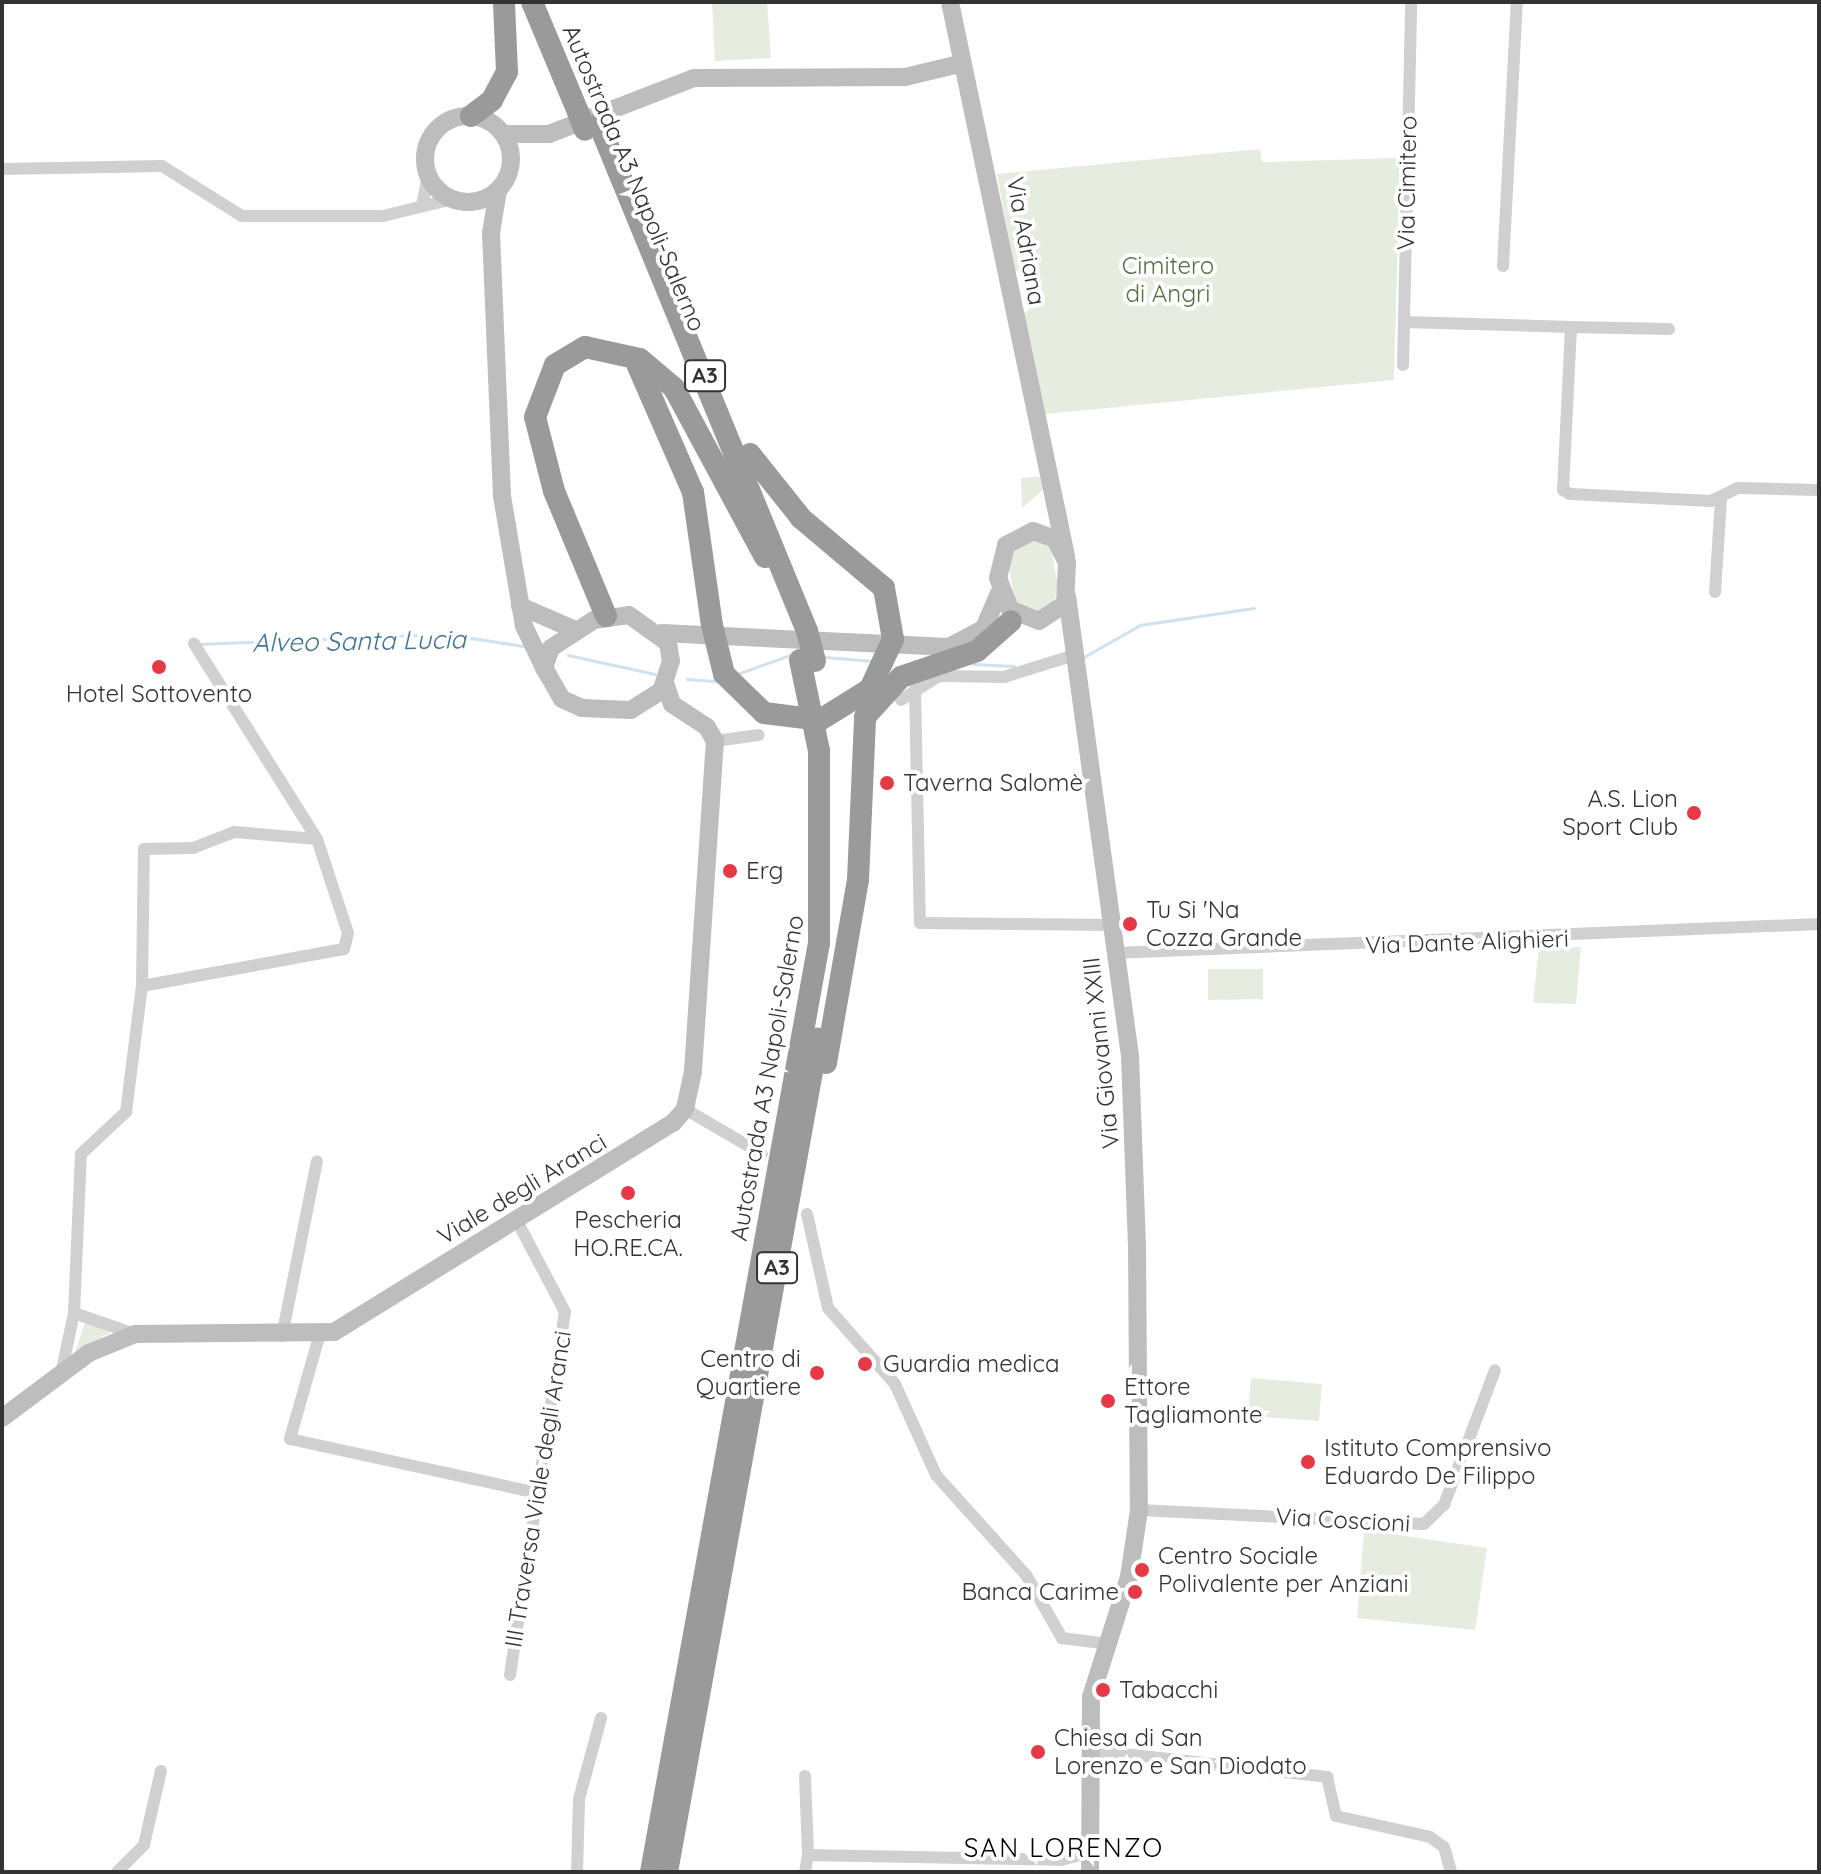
<!DOCTYPE html>
<meta charset="utf-8">
<style>
body{margin:0}
#map{position:relative;width:1821px;height:1874px;overflow:hidden;background:#fff;font-family:Quicksand,sans-serif}
div>[style]{position:absolute}
.green>*{inset:0;background:#e6ecdf}
.stream>*{height:3px;margin:-1.5px;padding:0 1.5px;transform-origin:1.5px;border-radius:1.5px;background:#cfe2ee}
.street>*{height:12px;margin:-6px;padding:0 6px;transform-origin:6px;border-radius:6px;background:#d0d0d0}
.secondary>*{height:18px;margin:-9px;padding:0 9px;transform-origin:9px;border-radius:9px;background:#bdbdbd}
.secondary>.ring{margin:-9px;padding:0;box-sizing:content-box;background:none;border:18px solid #bdbdbd;border-radius:50%}
.highway>*{height:22px;margin:-11px;padding:0 11px;transform-origin:11px;border-radius:11px;background:#9a9a9a}
.highway-bridge>*{height:22px;margin:-11px;padding:0 11px;transform-origin:11px;border-radius:11px;background:#9a9a9a}
.dots>*{width:22px;height:22px;translate:-50% -50%;box-sizing:border-box;border:4px solid #fff;border-radius:50%}
span{translate:-50% -50%;white-space:nowrap;text-align:center;line-height:1.15;-webkit-text-stroke:8px #fff;paint-order:stroke}
.shield-label span{padding:2px 6px;background:#fff;border:2px solid;border-radius:6px;-webkit-text-stroke-width:0}
.shield-label{font-size:22px;color:#333;font-weight:700}
.street-label{font-size:24px;color:#333}
.park-label{font-size:24px;color:#56703f}
.poi-label{font-size:24px;color:#333}
.left{translate:0 -50%;text-align:left}
.right{translate:-100% -50%;text-align:right}
.water-label{font-size:26px;color:#3f7597;font-style:italic}
.neighbourhood-label{font-size:26px;color:#000;letter-spacing:2px}
.frame{position:absolute;inset:0;border:4px solid #333;pointer-events:none}
</style>
<div id="map">
<div class="green">
<div style="clip-path:polygon(712px 2px,767px 2px,771px 58px,715px 61px)"></div>
<div style="clip-path:polygon(1260px 149px,1262px 162px,1400px 158px,1394px 380px,1045px 414px,1021px 315px,1036px 305px,1038px 288px,1027px 273px,1014px 270px,997px 174px)"></div>
<div style="clip-path:polygon(1046px 476px,1044px 489px,1022px 508px,1021px 478px)"></div>
<div style="clip-path:polygon(1034px 540px,1051px 548px,1058px 586px,1054px 602px,1037px 611px,1015px 602px,1008px 562px,1012px 550px)"></div>
<div style="clip-path:polygon(1581px 947px,1576px 1004px,1533px 1003px,1539px 948px)"></div>
<div style="clip-path:polygon(1208px 969px,1263px 969px,1263px 999px,1208px 1000px)"></div>
<div style="clip-path:polygon(85px 1323px,115px 1330px,75px 1352px)"></div>
<div style="clip-path:polygon(1251px 1378px,1322px 1384px,1319px 1421px,1248px 1416px)"></div>
<div style="clip-path:polygon(1364px 1530px,1487px 1548px,1475px 1630px,1357px 1618px)"></div>
</div>
<div class="stream">
<div style="left:198px;top:644px;width:247px;rotate:-2.3deg"></div>
<div style="left:445px;top:634px;width:79px;rotate:8.7deg"></div>
<div style="left:568px;top:655px;width:89px;rotate:12.3deg"></div>
<div style="left:825px;top:657px;width:48px;rotate:4.8deg"></div>
<div style="left:1082px;top:658px;width:67px;rotate:-29.6deg"></div>
<div style="left:1140px;top:625px;width:115px;rotate:-8.5deg"></div>
<div style="left:973px;top:664px;width:41px;rotate:2.8deg"></div>
<div style="left:737px;top:674px;width:59px;rotate:-19.7deg"></div>
<div style="left:687px;top:679px;width:31px;rotate:4deg"></div>
</div>
<div class="street">
<div style="left:2px;top:169px;width:160px;rotate:-1.1deg"></div>
<div style="left:162px;top:166px;width:94px;rotate:32deg"></div>
<div style="left:242px;top:216px;width:141px"></div>
<div style="left:383px;top:216px;width:72px;rotate:-13.7deg"></div>
<div style="left:422px;top:206px;width:32px;rotate:-79deg"></div>
<div style="left:1503px;top:266px;width:264px;rotate:-87deg"></div>
<div style="left:1404px;top:322px;width:167px;rotate:1.7deg"></div>
<div style="left:1571px;top:327px;width:163px;rotate:92.8deg"></div>
<div style="left:1563px;top:490px;width:8px;rotate:30deg"></div>
<div style="left:1570px;top:494px;width:141px;rotate:2.8deg"></div>
<div style="left:1711px;top:501px;width:30px;rotate:-26deg"></div>
<div style="left:1738px;top:488px;width:81px;rotate:1.4deg"></div>
<div style="left:1571px;top:327px;width:98px;rotate:1.2deg"></div>
<div style="left:1403px;top:365px;width:363px;rotate:-88.7deg"></div>
<div style="left:1715px;top:592px;width:94px;rotate:-86.3deg"></div>
<div style="left:915px;top:690px;width:233px;rotate:88.8deg"></div>
<div style="left:920px;top:923px;width:192px;rotate:0.6deg"></div>
<div style="left:901px;top:700px;width:45px;rotate:-32.3deg"></div>
<div style="left:939px;top:676px;width:65px;rotate:0.9deg"></div>
<div style="left:1004px;top:677px;width:73px;rotate:-17.4deg"></div>
<div style="left:715px;top:741px;width:44px;rotate:-7.8deg"></div>
<div style="left:1114px;top:953px;width:706px;rotate:-2.36deg"></div>
<div style="left:142px;top:986px;width:137px;rotate:-89.2deg"></div>
<div style="left:144px;top:849px;width:49px;rotate:-1.2deg"></div>
<div style="left:193px;top:848px;width:44px;rotate:-21.3deg"></div>
<div style="left:234px;top:832px;width:83px;rotate:4.8deg"></div>
<div style="left:685px;top:1109px;width:89px;rotate:30.3deg"></div>
<div style="left:807px;top:1214px;width:96px;rotate:77.4deg"></div>
<div style="left:828px;top:1308px;width:101px;rotate:48.6deg"></div>
<div style="left:895px;top:1384px;width:100px;rotate:65.7deg"></div>
<div style="left:936px;top:1475px;width:135px;rotate:48deg"></div>
<div style="left:1026px;top:1575px;width:73px;rotate:60.3deg"></div>
<div style="left:1062px;top:1638px;width:46px;rotate:7.4deg"></div>
<div style="left:74px;top:1313px;width:159px;rotate:-87.5deg"></div>
<div style="left:81px;top:1154px;width:62px;rotate:-43deg"></div>
<div style="left:126px;top:1112px;width:127px;rotate:-82.8deg"></div>
<div style="left:142px;top:986px;width:205px;rotate:-10.4deg"></div>
<div style="left:344px;top:949px;width:16px;rotate:-76deg"></div>
<div style="left:348px;top:933px;width:99px;rotate:-108.3deg"></div>
<div style="left:317px;top:839px;width:231px;rotate:-122.2deg"></div>
<div style="left:282px;top:1336px;width:178px;rotate:-78.7deg"></div>
<div style="left:319px;top:1337px;width:106px;rotate:105.9deg"></div>
<div style="left:290px;top:1439px;width:254px;rotate:12.3deg"></div>
<div style="left:61px;top:1375px;width:63px;rotate:-78.2deg"></div>
<div style="left:74px;top:1313px;width:65px;rotate:19deg"></div>
<div style="left:1139px;top:1510px;width:285px;rotate:2.8deg"></div>
<div style="left:1424px;top:1524px;width:28px;rotate:-44deg"></div>
<div style="left:1444px;top:1505px;width:144px;rotate:-69.3deg"></div>
<div style="left:510px;top:1675px;width:367px;rotate:-81.4deg"></div>
<div style="left:565px;top:1312px;width:105px;rotate:-117.8deg"></div>
<div style="left:1088px;top:1750px;width:241px;rotate:6.4deg"></div>
<div style="left:1327px;top:1777px;width:40px;rotate:77deg"></div>
<div style="left:1336px;top:1816px;width:96px;rotate:12.6deg"></div>
<div style="left:1430px;top:1837px;width:17px;rotate:36deg"></div>
<div style="left:1444px;top:1847px;width:26px;rotate:74deg"></div>
<div style="left:805px;top:1776px;width:79px;rotate:87.8deg"></div>
<div style="left:117px;top:1872px;width:38px;rotate:-45deg"></div>
<div style="left:144px;top:1845px;width:76px;rotate:-77.1deg"></div>
<div style="left:577px;top:1872px;width:73px;rotate:-88.4deg"></div>
<div style="left:579px;top:1799px;width:84px;rotate:-74.8deg"></div>
<div style="left:805px;top:1872px;width:17px;rotate:-80deg"></div>
<div style="left:808px;top:1855px;width:253px;rotate:1.1deg"></div>
<div style="left:1061px;top:1860px;width:27px;rotate:-15deg"></div>
</div>
<div class="secondary">
<div style="left:950px;top:2px;width:566px;rotate:78.17deg"></div>
<div class="ring" style="left:425px;top:116px;width:68px;height:68px"></div>
<div style="left:504px;top:134px;width:45px"></div>
<div style="left:549px;top:134px;width:155px;rotate:-21.1deg"></div>
<div style="left:694px;top:78px;width:211px;rotate:-0.3deg"></div>
<div style="left:905px;top:77px;width:56px;rotate:-13.5deg"></div>
<div style="left:498px;top:190px;width:44px;rotate:99.2deg"></div>
<div style="left:491px;top:233px;width:263px;rotate:87.6deg"></div>
<div style="left:502px;top:496px;width:132px;rotate:80.4deg"></div>
<div style="left:524px;top:626px;width:47px;rotate:64.5deg"></div>
<div style="left:1033px;top:531px;width:23px;rotate:20deg"></div>
<div style="left:1055px;top:539px;width:27px;rotate:63deg"></div>
<div style="left:1067px;top:563px;width:41px;rotate:92.8deg"></div>
<div style="left:1065px;top:604px;width:31px;rotate:147deg"></div>
<div style="left:1039px;top:621px;width:31px;rotate:-158deg"></div>
<div style="left:1010px;top:609px;width:33px;rotate:-111deg"></div>
<div style="left:998px;top:578px;width:34px;rotate:-76deg"></div>
<div style="left:1006px;top:545px;width:30px;rotate:-27deg"></div>
<div style="left:1067px;top:596px;width:464px;rotate:82.2deg"></div>
<div style="left:1130px;top:1056px;width:188px;rotate:87.9deg"></div>
<div style="left:1137px;top:1244px;width:266px;rotate:89.6deg"></div>
<div style="left:1139px;top:1510px;width:68px;rotate:98.5deg"></div>
<div style="left:1129px;top:1577px;width:126px;rotate:107.6deg"></div>
<div style="left:1091px;top:1697px;width:175px;rotate:90.3deg"></div>
<div style="left:520px;top:606px;width:58px;rotate:23.5deg"></div>
<div style="left:629px;top:615px;width:48px;rotate:35.7deg"></div>
<div style="left:668px;top:643px;width:18px;rotate:81deg"></div>
<div style="left:671px;top:661px;width:32px;rotate:108deg"></div>
<div style="left:661px;top:691px;width:36px;rotate:148deg"></div>
<div style="left:631px;top:710px;width:49px;rotate:-177.7deg"></div>
<div style="left:582px;top:708px;width:22px;rotate:-156deg"></div>
<div style="left:562px;top:699px;width:36px;rotate:-120deg"></div>
<div style="left:544px;top:668px;width:21px;rotate:-71deg"></div>
<div style="left:551px;top:648px;width:51px;rotate:-33.1deg"></div>
<div style="left:594px;top:620px;width:35px;rotate:-8deg"></div>
<div style="left:662px;top:633px;width:287px;rotate:2.8deg"></div>
<div style="left:949px;top:647px;width:40px;rotate:-28deg"></div>
<div style="left:984px;top:628px;width:40px;rotate:-66.6deg"></div>
<div style="left:2px;top:1418px;width:109px;rotate:-36.8deg"></div>
<div style="left:89px;top:1353px;width:50px;rotate:-22.4deg"></div>
<div style="left:135px;top:1334px;width:199px;rotate:-0.6deg"></div>
<div style="left:334px;top:1332px;width:398px;rotate:-31.7deg"></div>
<div style="left:673px;top:1123px;width:18px;rotate:-49deg"></div>
<div style="left:685px;top:1109px;width:39px;rotate:-78deg"></div>
<div style="left:693px;top:1071px;width:331px;rotate:-86.2deg"></div>
<div style="left:715px;top:741px;width:16px;rotate:-120deg"></div>
<div style="left:707px;top:727px;width:42px;rotate:-146.7deg"></div>
<div style="left:672px;top:704px;width:22px;rotate:-108deg"></div>
</div>
<div class="highway">
<div style="left:532px;top:2px;width:119px;rotate:67.3deg"></div>
<div style="left:471px;top:116px;width:26px;rotate:-37deg"></div>
<div style="left:492px;top:100px;width:32px;rotate:-62deg"></div>
<div style="left:507px;top:72px;width:70px;rotate:-92.5deg"></div>
<div style="left:599px;top:124px;width:548px;rotate:67.69deg"></div>
<div style="left:637px;top:364px;width:140px;rotate:66.4deg"></div>
<div style="left:693px;top:492px;width:134px;rotate:81.9deg"></div>
<div style="left:750px;top:454px;width:82px;rotate:51.4deg"></div>
<div style="left:606px;top:616px;width:135px;rotate:-112.6deg"></div>
<div style="left:554px;top:491px;width:76px;rotate:-104.4deg"></div>
<div style="left:535px;top:417px;width:56px;rotate:-69deg"></div>
<div style="left:555px;top:365px;width:35px;rotate:-31deg"></div>
<div style="left:585px;top:347px;width:56px;rotate:12.3deg"></div>
<div style="left:640px;top:359px;width:45px;rotate:40.5deg"></div>
<div style="left:674px;top:388px;width:192px;rotate:61.7deg"></div>
<div style="left:826px;top:1063px;width:186px;rotate:-80.1deg"></div>
<div style="left:858px;top:880px;width:163px;rotate:-87.5deg"></div>
<div style="left:865px;top:717px;width:54px;rotate:-48deg"></div>
<div style="left:901px;top:677px;width:80px;rotate:-18.9deg"></div>
<div style="left:977px;top:651px;width:45px;rotate:-41.4deg"></div>
<div style="left:651px;top:1872px;width:944px;rotate:-79.75deg"></div>
<div style="left:819px;top:943px;width:192px;rotate:-90deg"></div>
<div style="left:819px;top:751px;width:93px;rotate:-101.8deg"></div>
<div style="left:667px;top:1872px;width:847px;rotate:-79.73deg"></div>
</div>
<div class="highway-bridge">
<div style="left:578px;top:112px;width:19px;rotate:69deg"></div>
<div style="left:712px;top:625px;width:50px;rotate:76.2deg"></div>
<div style="left:724px;top:674px;width:56px;rotate:44.3deg"></div>
<div style="left:764px;top:713px;width:56px;rotate:7.1deg"></div>
<div style="left:820px;top:720px;width:59px;rotate:-31.8deg"></div>
<div style="left:870px;top:689px;width:55px;rotate:-65.3deg"></div>
<div style="left:893px;top:639px;width:52px;rotate:-100deg"></div>
<div style="left:884px;top:588px;width:109px;rotate:-139.9deg"></div>
<div style="left:807px;top:631px;width:31px;rotate:75deg"></div>
</div>
<div class="dots">
<div style="left:159px;top:667px;background:#e63946"></div>
<div style="left:887px;top:783px;background:#e63946"></div>
<div style="left:1694px;top:813px;background:#e63946"></div>
<div style="left:730px;top:871px;background:#e63946"></div>
<div style="left:1130px;top:924px;background:#e63946"></div>
<div style="left:628px;top:1193px;background:#e63946"></div>
<div style="left:865px;top:1364px;background:#e63946"></div>
<div style="left:817px;top:1373px;background:#e63946"></div>
<div style="left:1108px;top:1401px;background:#e63946"></div>
<div style="left:1308px;top:1462px;background:#e63946"></div>
<div style="left:1142px;top:1570px;background:#e63946"></div>
<div style="left:1135px;top:1592px;background:#e63946"></div>
<div style="left:1103px;top:1690px;background:#e63946"></div>
<div style="left:1038px;top:1752px;background:#e63946"></div>
</div>
<div class="shield-label">
<span style="left:705px;top:376px">A3</span>
<span style="left:777px;top:1268px">A3</span>
</div>
<div class="street-label">
<span style="left:634px;top:178px;rotate:67deg">Autostrada A3 Napoli-Salerno</span>
<span style="left:1407px;top:183px;rotate:-89deg">Via Cimitero</span>
<span style="left:1026px;top:241px;rotate:80deg">Via Adriana</span>
<span style="left:1467px;top:942px;rotate:-2deg">Via Dante Alighieri</span>
<span style="left:1101px;top:1053px;rotate:-96deg">Via Giovanni XXIII</span>
<span style="left:767px;top:1078px;rotate:-80deg">Autostrada A3 Napoli-Salerno</span>
<span style="left:522px;top:1189px;rotate:-31deg">Viale degli Aranci</span>
<span style="left:538px;top:1489px;rotate:-81deg">III Traversa Viale degli Aranci</span>
<span style="left:1343px;top:1520px;rotate:3deg">Via Coscioni</span>
</div>
<div class="park-label">
<span style="left:1168px;top:280px">Cimitero<br>di Angri</span>
</div>
<div class="poi-label">
<span style="left:159px;top:694px">Hotel Sottovento</span>
<span class="left" style="left:903px;top:783px">Taverna Salomè</span>
<span class="right" style="left:1678px;top:813px">A.S. Lion<br>Sport Club</span>
<span class="left" style="left:746px;top:871px">Erg</span>
<span class="left" style="left:1146px;top:924px">Tu Si 'Na<br>Cozza Grande</span>
<span style="left:628px;top:1234px">Pescheria<br>HO.RE.CA.</span>
<span class="right" style="left:801px;top:1373px">Centro di<br>Quartiere</span>
<span class="left" style="left:883px;top:1364px">Guardia medica</span>
<span class="left" style="left:1124px;top:1401px">Ettore<br>Tagliamonte</span>
<span class="left" style="left:1324px;top:1462px">Istituto Comprensivo<br>Eduardo De Filippo</span>
<span class="left" style="left:1158px;top:1570px">Centro Sociale<br>Polivalente per Anziani</span>
<span class="right" style="left:1119px;top:1592px">Banca Carime</span>
<span class="left" style="left:1119px;top:1690px">Tabacchi</span>
<span class="left" style="left:1054px;top:1752px">Chiesa di San<br>Lorenzo e San Diodato</span>
</div>
<div class="water-label">
<span style="left:359px;top:641px;rotate:-1deg">Alveo Santa Lucia</span>
</div>
<div class="neighbourhood-label">
<span style="left:1064px;top:1848px">SAN LORENZO</span>
</div>
<div class="frame"></div>
</div>
